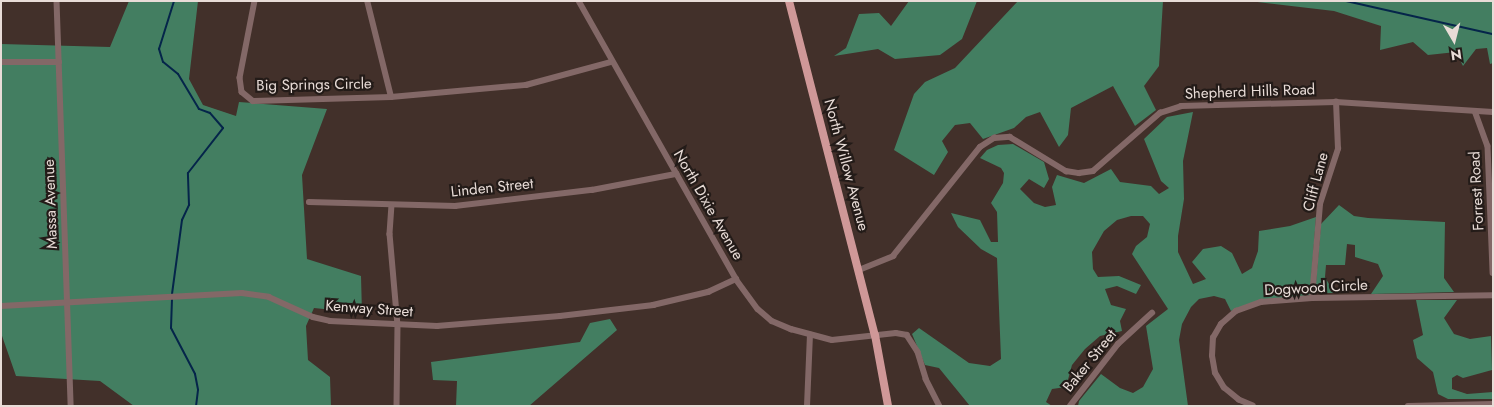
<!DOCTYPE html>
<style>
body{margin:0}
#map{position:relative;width:1494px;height:407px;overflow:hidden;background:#42302a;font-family:Jost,sans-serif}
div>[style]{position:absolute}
.forest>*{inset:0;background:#437e61}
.stream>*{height:2px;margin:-1px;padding:0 1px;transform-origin:1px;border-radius:1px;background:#05254a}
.minor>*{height:5.5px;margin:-2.75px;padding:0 2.75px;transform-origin:2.75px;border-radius:2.75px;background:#836867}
.major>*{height:8px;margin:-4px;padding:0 4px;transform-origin:4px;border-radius:4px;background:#cf9898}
span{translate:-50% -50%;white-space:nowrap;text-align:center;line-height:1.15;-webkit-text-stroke:4.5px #231b18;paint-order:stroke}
.street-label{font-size:15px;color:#e8dcd7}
.frame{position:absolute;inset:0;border:2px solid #e8dcd7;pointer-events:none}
.north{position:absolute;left:1429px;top:15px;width:50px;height:50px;-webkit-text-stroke:4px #231b18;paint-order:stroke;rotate:172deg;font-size:14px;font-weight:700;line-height:20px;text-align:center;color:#e8dcd7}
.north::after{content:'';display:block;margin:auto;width:18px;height:22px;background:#e8dcd7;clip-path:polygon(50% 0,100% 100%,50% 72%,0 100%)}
</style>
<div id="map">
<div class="forest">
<div style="clip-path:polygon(129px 1px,198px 1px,189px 79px,203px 105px,236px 116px,239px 102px,327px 109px,302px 175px,307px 259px,361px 276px,362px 313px,314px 308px,306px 326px,308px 360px,330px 377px,331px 406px,134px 406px,100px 381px,16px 376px,1px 333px,1px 44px,110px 47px)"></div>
<div style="clip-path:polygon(909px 1px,977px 1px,962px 39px,940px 55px,895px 59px,878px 49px,834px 56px,846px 48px,859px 14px,879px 13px,891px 26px)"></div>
<div style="clip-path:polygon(1018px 1px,1163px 1px,1159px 66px,1144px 86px,1156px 110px,1135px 126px,1113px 86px,1071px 108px,1068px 135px,1059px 147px,1040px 112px,1026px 117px,1014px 128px,983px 139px,970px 123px,955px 125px,942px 141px,948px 152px,934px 175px,894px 150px,914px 94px,925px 82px,955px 68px)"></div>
<div style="clip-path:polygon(1249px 1px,1493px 1px,1493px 63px,1490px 64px,1487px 48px,1476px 49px,1463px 66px,1456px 52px,1428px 55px,1413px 42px,1380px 50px,1381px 26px,1334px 11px)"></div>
<div style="clip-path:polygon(1193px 112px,1183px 161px,1184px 199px,1178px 236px,1178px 252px,1193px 284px,1206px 279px,1192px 262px,1203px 249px,1221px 246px,1232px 253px,1242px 274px,1252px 268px,1258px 251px,1259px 231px,1290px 226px,1316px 217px,1310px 295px,1261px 300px,1231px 311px,1225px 299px,1214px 296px,1199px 299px,1191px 307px,1182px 324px,1179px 340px,1188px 406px,1078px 406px,1079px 401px,1101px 374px,1120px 388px,1133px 393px,1143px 387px,1153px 369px,1146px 326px,1168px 309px,1132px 254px,1136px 246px,1147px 237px,1150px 224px,1143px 216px,1131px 216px,1117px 220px,1104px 231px,1092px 252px,1093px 269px,1098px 277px,1119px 276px,1141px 285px,1136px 294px,1117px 286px,1105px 289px,1111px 305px,1126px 309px,1120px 321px,1122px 331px,1100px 336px,1085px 349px,1072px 365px,1066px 387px,1052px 389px,1046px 402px,1052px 406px,970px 406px,939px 368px,925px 365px,912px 334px,919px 328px,969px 363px,990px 366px,1001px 359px,997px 258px,981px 249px,958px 227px,951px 213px,980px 220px,991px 242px,998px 242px,997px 212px,991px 203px,1003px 183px,1004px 173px,1001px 168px,980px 158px,987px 150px,998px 145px,1013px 144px,1044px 162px,1049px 179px,1044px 188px,1029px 179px,1020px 189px,1034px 203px,1045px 207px,1056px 205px,1052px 187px,1057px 175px,1084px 183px,1111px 169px,1120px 182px,1151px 186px,1159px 194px,1169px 188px,1161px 181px,1144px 139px,1167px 117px)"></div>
<div style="clip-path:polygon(1339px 205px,1354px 216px,1368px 218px,1445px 222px,1444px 278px,1454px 292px,1371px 294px,1383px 276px,1378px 264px,1355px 257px,1355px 245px,1347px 244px,1345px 265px,1326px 265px,1325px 277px,1334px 293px,1315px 293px,1321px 224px)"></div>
<div style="clip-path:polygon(1416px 300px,1457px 300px,1444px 318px,1454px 334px,1470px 339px,1491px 336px,1492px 370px,1463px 378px,1457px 375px,1452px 378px,1452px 389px,1467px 394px,1493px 392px,1493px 399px,1448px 399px,1438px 394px,1433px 372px,1417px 358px,1413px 340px,1423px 335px)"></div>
<div style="clip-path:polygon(610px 319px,617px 330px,529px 406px,456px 406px,457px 381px,433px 380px,431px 362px,580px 342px,590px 323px)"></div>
</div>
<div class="stream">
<div style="left:1346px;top:1px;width:151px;rotate:12.7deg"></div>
<div style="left:172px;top:294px;width:75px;rotate:-82.3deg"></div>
<div style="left:182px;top:220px;width:17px;rotate:-65deg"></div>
<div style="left:189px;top:205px;width:32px;rotate:-92deg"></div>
<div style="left:188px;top:173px;width:57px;rotate:-52.1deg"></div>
<div style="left:223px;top:128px;width:20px;rotate:-131deg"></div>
<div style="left:210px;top:113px;width:12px;rotate:-160deg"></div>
<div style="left:199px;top:109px;width:41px;rotate:-121deg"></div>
<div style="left:178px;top:74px;width:19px;rotate:-141deg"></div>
<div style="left:163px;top:62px;width:14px;rotate:-107deg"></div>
<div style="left:159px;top:49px;width:50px;rotate:-72.6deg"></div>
<div style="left:172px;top:299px;width:29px;rotate:92deg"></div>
<div style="left:171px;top:328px;width:52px;rotate:62.4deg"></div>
<div style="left:195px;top:374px;width:16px;rotate:79deg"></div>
<div style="left:198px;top:390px;width:16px;rotate:97deg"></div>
</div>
<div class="minor">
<div style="left:57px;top:1px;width:405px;rotate:88deg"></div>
<div style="left:255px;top:1px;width:78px;rotate:101deg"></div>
<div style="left:240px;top:78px;width:14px;rotate:82deg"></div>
<div style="left:242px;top:92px;width:14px;rotate:39deg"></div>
<div style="left:253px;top:101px;width:138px;rotate:-1.7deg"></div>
<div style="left:391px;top:97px;width:99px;rotate:-104deg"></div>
<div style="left:579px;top:1px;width:319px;rotate:60.5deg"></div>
<div style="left:736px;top:279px;width:37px;rotate:54deg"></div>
<div style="left:758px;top:309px;width:18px;rotate:41deg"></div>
<div style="left:772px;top:321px;width:21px;rotate:23deg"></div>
<div style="left:791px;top:329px;width:42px;rotate:15deg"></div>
<div style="left:832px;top:340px;width:64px;rotate:-6.2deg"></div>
<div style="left:896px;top:333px;width:11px;rotate:10deg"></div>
<div style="left:907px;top:335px;width:20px;rotate:57deg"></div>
<div style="left:918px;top:352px;width:28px;rotate:73deg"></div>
<div style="left:926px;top:379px;width:30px;rotate:63deg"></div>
<div style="left:1px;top:62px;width:58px"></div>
<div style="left:391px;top:97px;width:136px;rotate:-5.1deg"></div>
<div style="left:526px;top:85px;width:88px;rotate:-15.1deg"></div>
<div style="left:1475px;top:111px;width:37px;rotate:70deg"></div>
<div style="left:1488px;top:146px;width:127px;rotate:87.7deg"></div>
<div style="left:309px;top:202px;width:146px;rotate:1.6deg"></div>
<div style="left:455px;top:206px;width:138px;rotate:-6.7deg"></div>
<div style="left:592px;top:190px;width:86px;rotate:-10.8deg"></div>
<div style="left:392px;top:205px;width:29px;rotate:94deg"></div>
<div style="left:390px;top:234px;width:91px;rotate:85deg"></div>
<div style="left:398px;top:325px;width:81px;rotate:90.7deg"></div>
<div style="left:859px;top:270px;width:37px;rotate:-22deg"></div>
<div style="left:893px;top:256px;width:139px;rotate:-51.4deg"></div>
<div style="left:980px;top:147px;width:17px;rotate:-33deg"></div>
<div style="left:994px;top:138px;width:16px;rotate:-4deg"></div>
<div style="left:1010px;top:137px;width:66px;rotate:31.3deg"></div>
<div style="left:1066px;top:171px;width:13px;rotate:9deg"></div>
<div style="left:1079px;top:173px;width:14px;rotate:-8deg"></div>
<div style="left:1093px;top:171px;width:89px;rotate:-40.9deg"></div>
<div style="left:1160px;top:113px;width:22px;rotate:-18deg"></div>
<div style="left:1181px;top:106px;width:155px;rotate:-1.5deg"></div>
<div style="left:1336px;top:102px;width:157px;rotate:3.6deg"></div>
<div style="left:1312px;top:298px;width:94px;rotate:-85.1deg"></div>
<div style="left:1320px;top:204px;width:58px;rotate:-71.9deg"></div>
<div style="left:1338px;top:149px;width:47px;rotate:-92.4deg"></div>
<div style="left:1px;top:306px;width:241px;rotate:-3.1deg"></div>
<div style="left:242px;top:293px;width:27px;rotate:8deg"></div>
<div style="left:269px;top:297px;width:48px;rotate:24.4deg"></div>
<div style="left:313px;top:317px;width:17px;rotate:13deg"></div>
<div style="left:330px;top:321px;width:107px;rotate:2.7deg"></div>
<div style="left:437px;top:326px;width:123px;rotate:-4.6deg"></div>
<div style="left:560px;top:316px;width:94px;rotate:-6.7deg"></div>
<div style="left:653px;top:305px;width:57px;rotate:-13.3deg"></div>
<div style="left:708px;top:292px;width:31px;rotate:-25deg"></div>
<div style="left:807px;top:406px;width:71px;rotate:-87.6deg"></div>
<div style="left:1070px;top:406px;width:78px;rotate:-52.3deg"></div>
<div style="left:1118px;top:344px;width:46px;rotate:-42.4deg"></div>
<div style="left:1253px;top:406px;width:15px;rotate:-157deg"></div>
<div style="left:1239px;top:400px;width:19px;rotate:-141deg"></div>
<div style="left:1224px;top:388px;width:17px;rotate:-121deg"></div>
<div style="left:1215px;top:373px;width:17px;rotate:-100deg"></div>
<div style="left:1212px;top:356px;width:18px;rotate:-87deg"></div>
<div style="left:1213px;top:338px;width:16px;rotate:-60deg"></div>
<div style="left:1221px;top:324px;width:20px;rotate:-41deg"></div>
<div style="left:1236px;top:311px;width:27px;rotate:-20deg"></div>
<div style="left:1261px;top:302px;width:51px;rotate:-4.5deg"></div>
<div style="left:1312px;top:298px;width:181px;rotate:-0.9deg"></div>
<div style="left:1408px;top:406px;width:85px;rotate:-1.3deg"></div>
</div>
<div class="major">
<div style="left:789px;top:1px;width:345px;rotate:75.6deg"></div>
<div style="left:875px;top:335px;width:72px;rotate:79.6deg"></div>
</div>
<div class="street-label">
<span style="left:314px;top:85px;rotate:-1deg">Big Springs Circle</span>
<span style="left:1250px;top:92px;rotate:-2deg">Shepherd Hills Road</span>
<span style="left:846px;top:165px;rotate:75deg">North Willow Avenue</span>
<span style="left:1316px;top:182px;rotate:-75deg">Cliff Lane</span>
<span style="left:492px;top:188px;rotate:-6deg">Linden Street</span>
<span style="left:1477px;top:191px;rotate:-93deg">Forrest Road</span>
<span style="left:51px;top:204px;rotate:-92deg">Massa Avenue</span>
<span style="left:708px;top:205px;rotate:60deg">North Dixie Avenue</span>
<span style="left:1316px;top:288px;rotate:-3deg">Dogwood Circle</span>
<span style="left:369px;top:309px;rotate:4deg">Kenway Street</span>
<span style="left:1090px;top:361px;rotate:-51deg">Baker Street</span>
</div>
<div class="frame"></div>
<div class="north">N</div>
</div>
